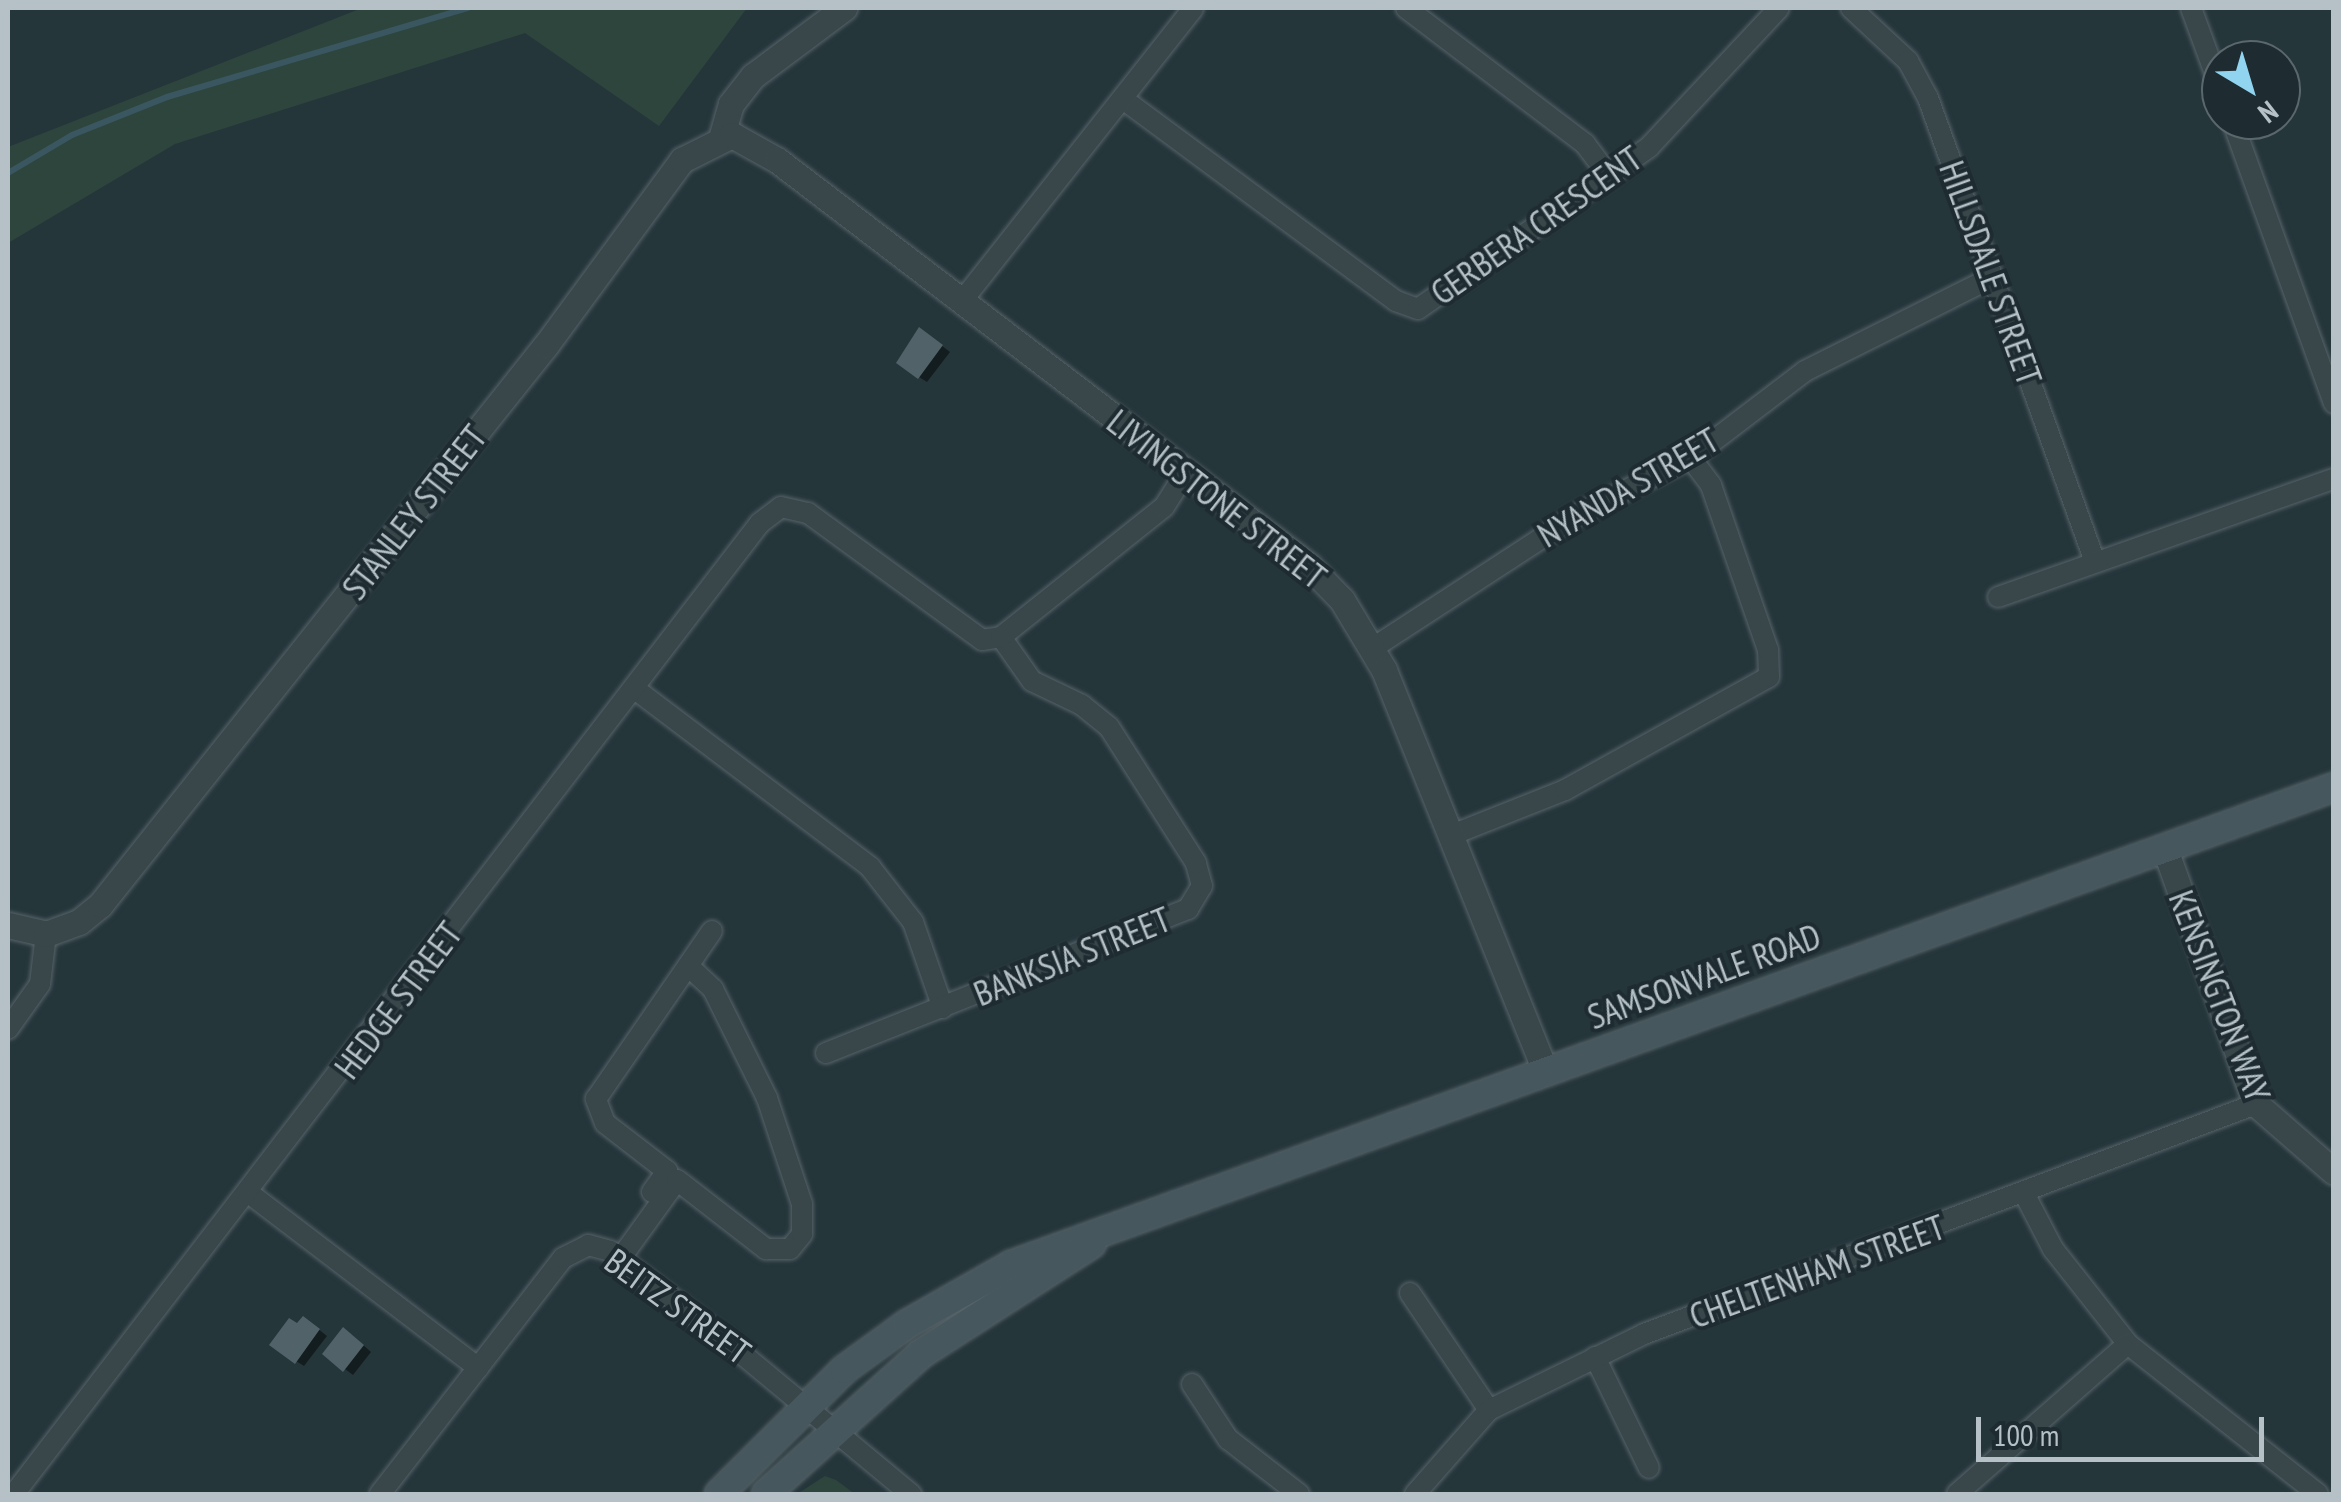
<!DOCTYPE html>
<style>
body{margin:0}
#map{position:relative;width:2341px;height:1502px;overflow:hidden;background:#25363b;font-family:"PT Sans Narrow",sans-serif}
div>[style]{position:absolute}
.green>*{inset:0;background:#2e453d}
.shadow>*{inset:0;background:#0007}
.stream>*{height:6px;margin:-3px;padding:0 3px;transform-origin:3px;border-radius:3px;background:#3a5761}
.building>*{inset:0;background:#516369}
.roads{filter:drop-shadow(0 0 2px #576469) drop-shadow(0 0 2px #576469)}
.minor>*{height:20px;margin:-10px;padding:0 10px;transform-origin:10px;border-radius:10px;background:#39474b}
.tertiary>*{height:25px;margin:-12.5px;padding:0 12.5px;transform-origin:12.5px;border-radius:12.5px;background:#39474b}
.secondary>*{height:28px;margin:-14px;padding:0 14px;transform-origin:14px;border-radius:14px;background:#47575e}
span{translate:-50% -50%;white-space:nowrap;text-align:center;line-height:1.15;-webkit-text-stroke:8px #1e2b30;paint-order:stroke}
.street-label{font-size:35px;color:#b5c1c7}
.frame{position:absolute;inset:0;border:10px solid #b5c1c7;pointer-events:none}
.north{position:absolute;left:2201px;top:40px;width:100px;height:100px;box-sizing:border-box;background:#1e2b30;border:2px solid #5a676c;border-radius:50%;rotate:142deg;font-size:28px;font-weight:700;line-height:40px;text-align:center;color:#b5c1c7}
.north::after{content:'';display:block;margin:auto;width:35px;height:45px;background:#91d4f0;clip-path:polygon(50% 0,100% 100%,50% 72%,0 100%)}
.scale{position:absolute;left:1976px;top:1417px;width:288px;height:45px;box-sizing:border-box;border:5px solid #b5c1c7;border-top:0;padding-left:12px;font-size:30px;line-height:35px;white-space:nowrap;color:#b5c1c7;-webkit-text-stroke:8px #1e2b30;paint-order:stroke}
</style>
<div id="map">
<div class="green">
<div style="clip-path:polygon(362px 8px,747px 8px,659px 126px,525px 33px,175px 144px,8px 243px,8px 147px)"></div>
<div style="clip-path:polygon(825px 1476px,836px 1480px,855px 1494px,797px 1494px)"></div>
</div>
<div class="shadow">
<div style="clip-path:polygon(928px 335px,950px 352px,927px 382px,919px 377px)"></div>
<div style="clip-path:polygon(312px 1324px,327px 1336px,304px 1366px,296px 1361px,298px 1326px)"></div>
<div style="clip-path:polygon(352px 1335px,371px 1352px,353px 1375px,325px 1354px)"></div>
</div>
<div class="stream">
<div style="left:8px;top:173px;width:74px;rotate:-30.7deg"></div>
<div style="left:72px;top:135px;width:102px;rotate:-21.8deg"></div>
<div style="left:167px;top:97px;width:314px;rotate:-16.5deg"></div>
</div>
<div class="building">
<div style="clip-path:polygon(919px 327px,943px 345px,918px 379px,896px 363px)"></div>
<div style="clip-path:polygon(303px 1316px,320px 1329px,295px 1364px,269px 1345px,289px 1318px,297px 1323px)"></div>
<div style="clip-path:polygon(343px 1327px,364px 1345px,343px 1372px,322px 1354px)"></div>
</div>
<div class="roads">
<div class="minor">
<div style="left:1406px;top:8px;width:225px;rotate:37.2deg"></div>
<div style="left:1585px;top:144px;width:41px;rotate:52.9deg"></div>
<div style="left:1851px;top:8px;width:78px;rotate:42.9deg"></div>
<div style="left:1908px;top:61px;width:42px;rotate:61.6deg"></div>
<div style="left:1928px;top:98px;width:493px;rotate:70.2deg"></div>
<div style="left:2191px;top:8px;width:87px;rotate:69.9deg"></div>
<div style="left:1123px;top:99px;width:340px;rotate:36.5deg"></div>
<div style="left:1396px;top:301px;width:23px;rotate:20deg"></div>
<div style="left:1418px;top:309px;width:282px;rotate:-35deg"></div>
<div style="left:1649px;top:147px;width:190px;rotate:-46.9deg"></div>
<div style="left:2232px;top:120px;width:301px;rotate:70.2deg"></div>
<div style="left:962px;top:301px;width:373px;rotate:-51.7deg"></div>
<div style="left:1998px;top:597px;width:356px;rotate:-19.4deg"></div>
<div style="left:1373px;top:648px;width:249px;rotate:-33.1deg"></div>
<div style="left:1582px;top:512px;width:122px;rotate:-26.4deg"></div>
<div style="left:1691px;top:458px;width:143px;rotate:-37.3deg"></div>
<div style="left:1805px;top:371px;width:210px;rotate:-26.6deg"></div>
<div style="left:635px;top:689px;width:295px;rotate:37.1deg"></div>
<div style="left:870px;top:867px;width:70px;rotate:52deg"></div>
<div style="left:913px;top:922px;width:91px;rotate:70.8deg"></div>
<div style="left:1449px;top:836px;width:125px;rotate:-21.6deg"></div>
<div style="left:1565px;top:790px;width:233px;rotate:-29deg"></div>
<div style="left:1769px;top:677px;width:27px;rotate:-92deg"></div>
<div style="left:1768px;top:650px;width:175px;rotate:-109.1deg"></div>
<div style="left:1711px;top:485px;width:34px;rotate:-127deg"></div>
<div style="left:8px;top:1029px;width:55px;rotate:-54.6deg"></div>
<div style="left:40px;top:984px;width:50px;rotate:-83.2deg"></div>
<div style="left:826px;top:1053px;width:390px;rotate:-21.7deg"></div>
<div style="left:1188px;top:909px;width:27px;rotate:-59deg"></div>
<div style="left:1202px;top:886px;width:24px;rotate:-105deg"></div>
<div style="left:1196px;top:863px;width:161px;rotate:-122.6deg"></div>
<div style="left:1109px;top:727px;width:35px;rotate:-141deg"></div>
<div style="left:1082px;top:705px;width:55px;rotate:-154.4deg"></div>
<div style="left:1032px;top:681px;width:54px;rotate:-125.2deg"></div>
<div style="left:652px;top:1192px;width:26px;rotate:-54deg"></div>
<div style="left:667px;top:1171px;width:78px;rotate:-142.3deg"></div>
<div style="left:605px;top:1123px;width:26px;rotate:-111deg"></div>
<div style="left:596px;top:1099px;width:204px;rotate:-55.4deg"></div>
<div style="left:250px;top:1194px;width:287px;rotate:37.3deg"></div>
<div style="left:2025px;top:1195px;width:61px;rotate:62.6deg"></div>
<div style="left:2053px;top:1249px;width:121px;rotate:51.7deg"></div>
<div style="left:2128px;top:1344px;width:242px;rotate:38.3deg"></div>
<div style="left:620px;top:1259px;width:97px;rotate:-54.2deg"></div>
<div style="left:677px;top:1180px;width:113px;rotate:37.8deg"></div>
<div style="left:766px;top:1249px;width:24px"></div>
<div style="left:790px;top:1249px;width:19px;rotate:-51deg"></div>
<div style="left:802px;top:1234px;width:30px;rotate:-90deg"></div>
<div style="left:802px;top:1204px;width:112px;rotate:-108.3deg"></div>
<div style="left:767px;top:1098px;width:122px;rotate:-116.4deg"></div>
<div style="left:713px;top:989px;width:34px;rotate:-137deg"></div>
<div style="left:1410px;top:1293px;width:141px;rotate:56deg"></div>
<div style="left:1595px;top:1357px;width:123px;rotate:64.1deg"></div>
<div style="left:1192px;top:1384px;width:66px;rotate:56.8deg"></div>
<div style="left:1228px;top:1439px;width:90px;rotate:37.8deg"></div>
<div style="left:14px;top:1494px;width:1224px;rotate:-52.47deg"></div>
<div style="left:760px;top:523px;width:26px;rotate:-37deg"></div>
<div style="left:781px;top:507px;width:28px;rotate:13deg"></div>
<div style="left:808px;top:513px;width:215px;rotate:36.1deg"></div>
<div style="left:982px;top:640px;width:19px;rotate:-9deg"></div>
<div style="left:1001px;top:637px;width:208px;rotate:-38.6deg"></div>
<div style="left:1164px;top:507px;width:41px;rotate:-57.8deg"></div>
<div style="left:380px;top:1494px;width:299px;rotate:-52.2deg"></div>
<div style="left:563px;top:1258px;width:28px;rotate:-27deg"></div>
<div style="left:588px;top:1245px;width:23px;rotate:15deg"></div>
<div style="left:610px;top:1251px;width:128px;rotate:37.4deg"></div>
<div style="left:712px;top:1329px;width:259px;rotate:39.7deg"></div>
<div style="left:1415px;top:1494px;width:112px;rotate:-48.6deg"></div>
<div style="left:1489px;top:1410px;width:173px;rotate:-26.1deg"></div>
<div style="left:1644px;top:1334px;width:654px;rotate:-20.6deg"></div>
<div style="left:1957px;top:1494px;width:227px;rotate:-41.3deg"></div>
</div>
<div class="tertiary">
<div style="left:722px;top:135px;width:32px;rotate:-74deg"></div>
<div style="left:731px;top:104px;width:36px;rotate:-52deg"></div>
<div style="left:753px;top:76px;width:114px;rotate:-36.8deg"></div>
<div style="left:2165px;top:849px;width:271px;rotate:70.4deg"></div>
<div style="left:2256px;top:1104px;width:103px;rotate:41.1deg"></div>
<div style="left:8px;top:925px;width:39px;rotate:13deg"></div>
<div style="left:46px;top:934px;width:35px;rotate:-20deg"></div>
<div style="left:79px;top:922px;width:27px;rotate:-39deg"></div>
<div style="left:100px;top:905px;width:716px;rotate:-51.47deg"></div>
<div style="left:546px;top:345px;width:230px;rotate:-53.7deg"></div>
<div style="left:682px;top:160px;width:56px;rotate:-26.6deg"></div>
<div style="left:732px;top:135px;width:51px;rotate:29.1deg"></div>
<div style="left:777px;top:160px;width:668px;rotate:37.33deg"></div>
<div style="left:1308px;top:565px;width:49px;rotate:45.8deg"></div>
<div style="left:1342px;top:600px;width:82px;rotate:59deg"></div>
<div style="left:1384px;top:670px;width:434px;rotate:68.1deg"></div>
</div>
<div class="secondary">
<div style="left:719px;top:1494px;width:177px;rotate:-44.8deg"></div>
<div style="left:845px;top:1369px;width:77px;rotate:-36deg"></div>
<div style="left:907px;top:1324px;width:120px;rotate:-29.6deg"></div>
<div style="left:1011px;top:1265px;width:1407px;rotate:-19.86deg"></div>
<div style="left:766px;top:1494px;width:209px;rotate:-42.1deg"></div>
<div style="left:921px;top:1354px;width:203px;rotate:-32.8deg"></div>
</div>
</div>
<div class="street-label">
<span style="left:1536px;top:225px;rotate:-35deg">GERBERA CRESCENT</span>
<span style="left:1991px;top:273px;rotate:70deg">HILLSDALE STREET</span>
<span style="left:1628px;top:487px;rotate:-30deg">NYANDA STREET</span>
<span style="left:1217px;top:499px;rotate:38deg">LIVINGSTONE STREET</span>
<span style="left:414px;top:512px;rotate:-52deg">STANLEY STREET</span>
<span style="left:1072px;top:956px;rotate:-22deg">BANKSIA STREET</span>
<span style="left:1704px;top:976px;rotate:-20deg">SAMSONVALE ROAD</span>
<span style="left:2220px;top:996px;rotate:69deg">KENSINGTON WAY</span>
<span style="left:398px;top:1000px;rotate:-53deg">HEDGE STREET</span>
<span style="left:1817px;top:1271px;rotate:-20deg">CHELTENHAM STREET</span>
<span style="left:678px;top:1306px;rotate:36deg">BEITZ STREET</span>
</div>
<div class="frame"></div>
<div class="north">N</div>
<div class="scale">100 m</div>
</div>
